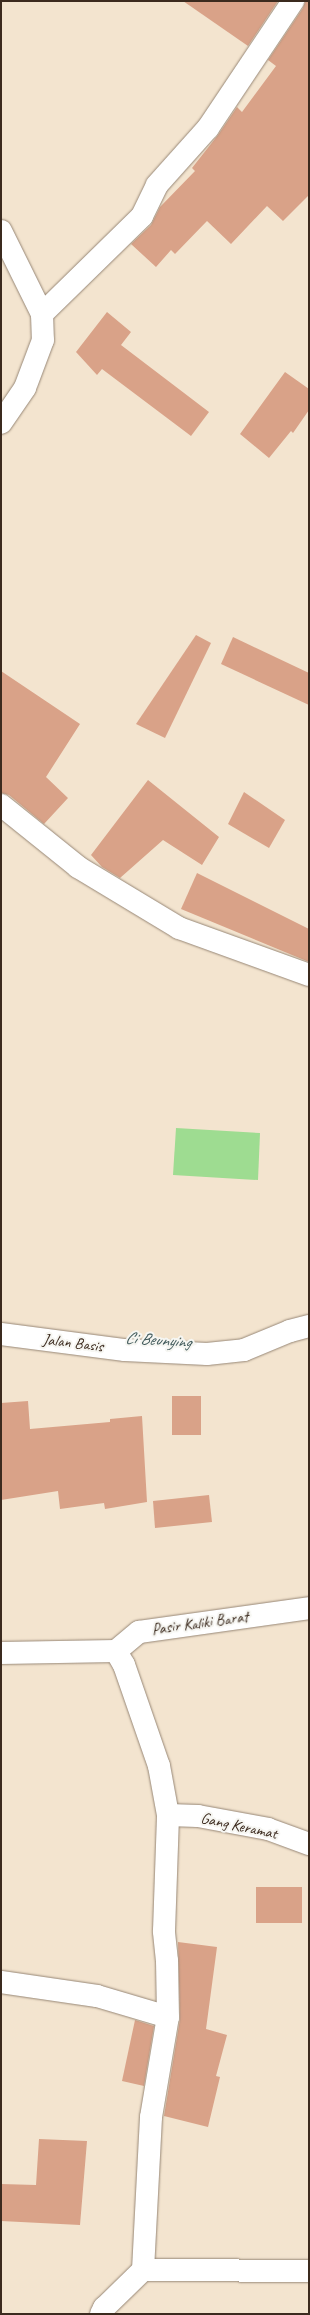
<!DOCTYPE html>
<style>
body{margin:0}
#map{position:relative;width:310px;height:2315px;overflow:hidden;background:#f3e4cf;font-family:Caveat,sans-serif}
div>[style]{position:absolute}
.green>*{inset:0;background:#9edc91}
.building>*{inset:0;background:#d9a288}
.roads{filter:drop-shadow(0 0 1px #978776) drop-shadow(0 0 1px #978776)}
.street>*{height:22px;margin:-11px;padding:0 11px;transform-origin:11px;border-radius:11px;background:#fff}
span{translate:-50% -50%;white-space:nowrap;text-align:center;line-height:1.15;-webkit-text-stroke:4px #f6f6f2;paint-order:stroke}
.street-label{font-size:16px;color:#3b2a1e}
.water-label{font-size:17px;color:#3f5859;font-style:italic}
.frame{position:absolute;inset:0;border:2px solid #3b2a1e;pointer-events:none}
</style>
<div id="map">
<div class="green">
<div style="clip-path:polygon(176px 1128px,260px 1133px,258px 1180px,173px 1175px)"></div>
</div>
<div class="building">
<div style="clip-path:polygon(183px 1px,278px 1px,248px 46px)"></div>
<div style="clip-path:polygon(305px 1px,309px 1px,309px 195px,283px 221px,267px 206px,231px 244px,207px 221px,175px 254px,171px 250px,156px 267px,131px 244px,151px 225px,160px 207px,195px 171px,192px 168px,218px 135px,237px 107px,242px 112px,276px 66px,268px 60px,303px 8px)"></div>
<div style="clip-path:polygon(107px 312px,131px 332px,121px 345px,209px 412px,191px 436px,102px 369px,97px 375px,76px 352px)"></div>
<div style="clip-path:polygon(285px 372px,309px 389px,309px 410px,293px 433px,291px 431px,269px 458px,240px 434px)"></div>
<div style="clip-path:polygon(196px 635px,211px 643px,165px 738px,136px 724px)"></div>
<div style="clip-path:polygon(233px 637px,309px 673px,309px 705px,221px 664px)"></div>
<div style="clip-path:polygon(1px 671px,80px 724px,46px 777px,68px 798px,44px 824px,9px 795px,1px 793px)"></div>
<div style="clip-path:polygon(148px 780px,219px 837px,202px 865px,163px 840px,120px 878px,102px 867px,91px 855px)"></div>
<div style="clip-path:polygon(244px 792px,285px 820px,269px 848px,228px 824px)"></div>
<div style="clip-path:polygon(197px 873px,309px 929px,309px 962px,181px 909px)"></div>
<div style="clip-path:polygon(172px 1396px,201px 1396px,201px 1435px,172px 1435px)"></div>
<div style="clip-path:polygon(28px 1401px,30px 1429px,110px 1422px,110px 1419px,142px 1416px,147px 1502px,105px 1509px,104px 1503px,60px 1509px,58px 1491px,1px 1500px,1px 1403px)"></div>
<div style="clip-path:polygon(209px 1495px,212px 1522px,155px 1528px,153px 1501px)"></div>
<div style="clip-path:polygon(256px 1887px,302px 1887px,302px 1923px,256px 1923px)"></div>
<div style="clip-path:polygon(178px 1942px,217px 1947px,206px 2029px,227px 2035px,216px 2076px,220px 2077px,208px 2127px,164px 2116px,180px 2019px)"></div>
<div style="clip-path:polygon(135px 2020px,154px 2026px,144px 2086px,122px 2081px)"></div>
<div style="clip-path:polygon(39px 2139px,87px 2141px,80px 2225px,1px 2221px,1px 2184px,36px 2185px)"></div>
</div>
<div class="roads">
<div class="street">
<div style="left:1px;top:231px;width:93px;rotate:63.7deg"></div>
<div style="left:42px;top:314px;width:26px;rotate:88deg"></div>
<div style="left:43px;top:340px;width:51px;rotate:110.6deg"></div>
<div style="left:25px;top:388px;width:42px;rotate:124.4deg"></div>
<div style="left:42px;top:314px;width:140px;rotate:-44.4deg"></div>
<div style="left:142px;top:216px;width:34px;rotate:-64deg"></div>
<div style="left:157px;top:185px;width:76px;rotate:-48.2deg"></div>
<div style="left:208px;top:128px;width:153px;rotate:-56.2deg"></div>
<div style="left:1px;top:805px;width:99px;rotate:38.8deg"></div>
<div style="left:78px;top:867px;width:118px;rotate:31.1deg"></div>
<div style="left:179px;top:928px;width:138px;rotate:19.9deg"></div>
<div style="left:1px;top:1334px;width:125px;rotate:7.4deg"></div>
<div style="left:125px;top:1350px;width:82px;rotate:2.8deg"></div>
<div style="left:207px;top:1354px;width:37px;rotate:-6deg"></div>
<div style="left:244px;top:1350px;width:50px;rotate:-22.4deg"></div>
<div style="left:290px;top:1331px;width:20px;rotate:-15deg"></div>
<div style="left:1px;top:1653px;width:115px;rotate:-1deg"></div>
<div style="left:116px;top:1651px;width:30px;rotate:-40deg"></div>
<div style="left:139px;top:1632px;width:172px;rotate:-8deg"></div>
<div style="left:168px;top:1815px;width:30px;rotate:2deg"></div>
<div style="left:198px;top:1816px;width:71px;rotate:10.5deg"></div>
<div style="left:268px;top:1829px;width:44px;rotate:20.1deg"></div>
<div style="left:1px;top:1982px;width:97px;rotate:8.3deg"></div>
<div style="left:97px;top:1996px;width:74px;rotate:16.5deg"></div>
<div style="left:143px;top:2270px;width:166px;rotate:0.3deg"></div>
<div style="left:101px;top:2314px;width:7px;rotate:-63deg"></div>
<div style="left:104px;top:2308px;width:54px;rotate:-44.3deg"></div>
<div style="left:143px;top:2270px;width:153px;rotate:-87deg"></div>
<div style="left:151px;top:2117px;width:101px;rotate:-80.4deg"></div>
<div style="left:168px;top:2017px;width:56px;rotate:-91deg"></div>
<div style="left:167px;top:1961px;width:30px;rotate:-96deg"></div>
<div style="left:164px;top:1931px;width:116px;rotate:-88deg"></div>
<div style="left:168px;top:1815px;width:50px;rotate:-100.4deg"></div>
<div style="left:159px;top:1766px;width:107px;rotate:-109.1deg"></div>
<div style="left:124px;top:1665px;width:16px;rotate:-120deg"></div>
</div>
</div>
<div class="street-label">
<span style="left:73px;top:1343px;rotate:7deg">Jalan Basis</span>
<span style="left:200px;top:1623px;rotate:-8deg">Pasir Kaliki Barat</span>
<span style="left:239px;top:1826px;rotate:12deg">Gang Keramat</span>
</div>
<div class="water-label">
<span style="left:158px;top:1340px;rotate:4deg">Ci Beunying</span>
</div>
<div class="frame"></div>
</div>
